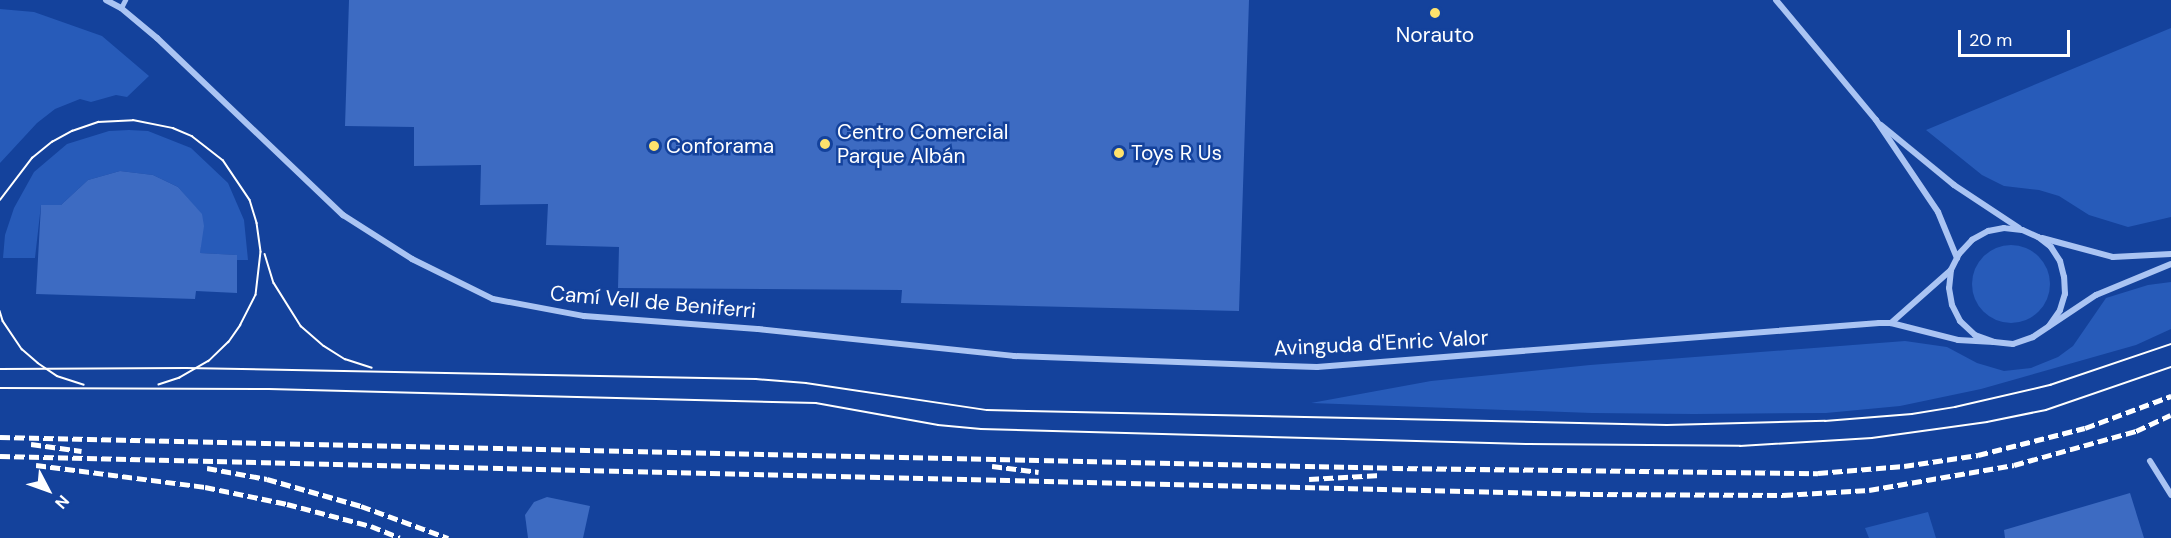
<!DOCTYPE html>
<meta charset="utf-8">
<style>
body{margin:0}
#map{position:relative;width:2171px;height:538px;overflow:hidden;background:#14429c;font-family:"DM Sans",sans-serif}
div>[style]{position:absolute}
.green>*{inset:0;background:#275bb9}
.round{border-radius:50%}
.building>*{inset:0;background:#3d6bc2}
.lane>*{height:4.5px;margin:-2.25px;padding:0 2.25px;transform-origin:2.25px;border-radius:2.25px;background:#aac4f3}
.street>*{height:6px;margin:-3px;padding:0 3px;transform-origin:3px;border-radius:3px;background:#aac4f3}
.tram>*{height:1.5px;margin:-0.75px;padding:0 0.75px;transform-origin:0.75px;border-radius:0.75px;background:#fff}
.rail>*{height:4.5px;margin-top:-2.25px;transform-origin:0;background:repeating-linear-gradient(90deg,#fff 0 10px,transparent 0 14.5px)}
.dots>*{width:16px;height:16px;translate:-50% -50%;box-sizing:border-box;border:3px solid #14429c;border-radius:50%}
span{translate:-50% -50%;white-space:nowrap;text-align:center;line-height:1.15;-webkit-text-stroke:5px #14429c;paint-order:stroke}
.poi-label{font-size:21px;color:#fff}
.left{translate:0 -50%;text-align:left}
.street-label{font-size:21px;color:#fff}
.north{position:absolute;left:18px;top:460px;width:60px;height:60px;-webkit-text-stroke:4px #14429c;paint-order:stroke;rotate:131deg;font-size:16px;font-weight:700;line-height:24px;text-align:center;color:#fff}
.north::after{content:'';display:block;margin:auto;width:21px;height:27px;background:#fff;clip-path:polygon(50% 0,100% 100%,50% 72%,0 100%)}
.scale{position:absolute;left:1958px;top:30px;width:112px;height:27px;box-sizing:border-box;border:3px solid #fff;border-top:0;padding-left:8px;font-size:18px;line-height:21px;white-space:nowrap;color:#fff;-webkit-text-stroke:4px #14429c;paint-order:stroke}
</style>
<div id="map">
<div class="green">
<div style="clip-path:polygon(0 9px,34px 12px,102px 36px,149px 76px,127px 97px,116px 95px,91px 102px,80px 99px,55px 109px,37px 123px,0 163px)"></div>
<div style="clip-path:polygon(2171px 28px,2171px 217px,2128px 227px,2089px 215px,2059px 196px,2039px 190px,2004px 186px,1982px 175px,1926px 130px)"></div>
<div style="clip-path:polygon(129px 130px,148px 131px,191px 148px,228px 183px,244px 220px,248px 260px,237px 260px,236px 255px,200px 253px,202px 215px,178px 187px,153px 175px,120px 171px,88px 180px,61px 205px,41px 205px,35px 258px,3px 258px,5px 235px,14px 208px,34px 172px,67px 144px,109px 131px)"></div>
<div class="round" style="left:1972px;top:245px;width:78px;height:78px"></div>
<div style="clip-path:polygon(2171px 282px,2171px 329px,2136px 345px,1981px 389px,1900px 406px,1826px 413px,1694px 414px,1592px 413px,1311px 403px,1431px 381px,1590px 365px,1905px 341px,1947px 347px,1977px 363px,2004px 371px,2031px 368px,2058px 357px,2073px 346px,2106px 298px,2148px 285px)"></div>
<div style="clip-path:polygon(1928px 512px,1936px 538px,1869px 538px,1865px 528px)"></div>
</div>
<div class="building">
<div style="clip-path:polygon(349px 0,1249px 0,1239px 311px,901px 303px,902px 290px,618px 288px,619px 247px,546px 245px,548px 204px,480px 205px,481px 165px,414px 166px,414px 127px,345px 126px)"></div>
<div style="clip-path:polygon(120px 171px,153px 175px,178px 187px,202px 214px,204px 226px,200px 253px,237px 255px,237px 293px,196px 291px,195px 299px,36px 294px,41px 205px,61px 205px,88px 180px)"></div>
<div style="clip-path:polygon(2130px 493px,2144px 538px,2005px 538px,2004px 530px)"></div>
<div style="clip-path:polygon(547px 497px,590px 506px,583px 538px,528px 538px,525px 515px,534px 502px)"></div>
</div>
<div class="lane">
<div style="left:121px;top:8px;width:9px;rotate:-63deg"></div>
</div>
<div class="street">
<div style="left:106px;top:0;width:17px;rotate:28deg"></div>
<div style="left:121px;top:8px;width:47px;rotate:39.8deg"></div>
<div style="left:157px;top:38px;width:257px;rotate:43.6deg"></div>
<div style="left:343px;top:215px;width:82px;rotate:32.5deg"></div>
<div style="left:412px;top:259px;width:90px;rotate:26.3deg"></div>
<div style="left:493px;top:299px;width:93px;rotate:10.6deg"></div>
<div style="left:584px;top:316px;width:174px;rotate:4.3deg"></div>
<div style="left:758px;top:329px;width:257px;rotate:6deg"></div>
<div style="left:1014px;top:356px;width:303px;rotate:2.1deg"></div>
<div style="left:1317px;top:367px;width:564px;rotate:-4.48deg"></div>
<div style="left:1879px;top:323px;width:12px"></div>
<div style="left:1891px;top:323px;width:69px;rotate:14.2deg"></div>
<div style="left:1958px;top:340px;width:36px;rotate:3deg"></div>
<div style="left:1776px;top:0;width:156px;rotate:50.2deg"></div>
<div style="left:1876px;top:120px;width:111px;rotate:56deg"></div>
<div style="left:1938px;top:212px;width:50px;rotate:67.6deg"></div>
<div style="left:1881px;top:125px;width:94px;rotate:39.4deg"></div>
<div style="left:1954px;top:185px;width:78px;rotate:33.5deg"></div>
<div style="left:2042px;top:238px;width:73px;rotate:15deg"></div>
<div style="left:2113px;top:257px;width:58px;rotate:-3deg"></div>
<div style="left:1891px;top:323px;width:80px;rotate:-41.5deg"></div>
<div style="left:2049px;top:326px;width:19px;rotate:-55deg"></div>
<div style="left:2060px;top:310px;width:17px;rotate:-73deg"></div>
<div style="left:2065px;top:294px;width:17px;rotate:-93deg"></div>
<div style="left:2064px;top:277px;width:16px;rotate:-104deg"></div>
<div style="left:2060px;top:261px;width:17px;rotate:-123deg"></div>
<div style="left:2051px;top:247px;width:16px;rotate:-142deg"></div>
<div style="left:2038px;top:237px;width:17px;rotate:-156deg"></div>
<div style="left:2022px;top:230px;width:18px;rotate:-174deg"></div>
<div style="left:2004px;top:228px;width:16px;rotate:169deg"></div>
<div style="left:1988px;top:231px;width:18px;rotate:151deg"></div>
<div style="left:1972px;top:240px;width:19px;rotate:133deg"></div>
<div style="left:1959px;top:254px;width:18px;rotate:117deg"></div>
<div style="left:1951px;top:270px;width:18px;rotate:96deg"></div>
<div style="left:1949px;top:288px;width:17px;rotate:80deg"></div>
<div style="left:1952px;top:305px;width:18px;rotate:63deg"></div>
<div style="left:1960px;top:321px;width:21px;rotate:43deg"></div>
<div style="left:1975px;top:335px;width:20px;rotate:20deg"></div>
<div style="left:1994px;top:342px;width:19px;rotate:6deg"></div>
<div style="left:2013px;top:344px;width:21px;rotate:-19deg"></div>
<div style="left:2033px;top:337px;width:76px;rotate:-33.7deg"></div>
<div style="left:2096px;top:295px;width:81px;rotate:-22.5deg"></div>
<div style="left:2150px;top:461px;width:40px;rotate:58deg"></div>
</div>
<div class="tram">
<div style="left:0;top:200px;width:53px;rotate:-52.7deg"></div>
<div style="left:32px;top:158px;width:26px;rotate:-39deg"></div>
<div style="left:52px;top:142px;width:23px;rotate:-29deg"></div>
<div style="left:72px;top:131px;width:28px;rotate:-19deg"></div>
<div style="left:98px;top:122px;width:35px;rotate:-3deg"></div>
<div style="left:133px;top:120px;width:41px;rotate:11.3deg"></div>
<div style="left:173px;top:128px;width:21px;rotate:23deg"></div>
<div style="left:192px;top:136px;width:39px;rotate:38deg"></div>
<div style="left:223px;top:160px;width:48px;rotate:56deg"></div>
<div style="left:250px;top:200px;width:24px;rotate:73deg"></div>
<div style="left:257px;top:223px;width:29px;rotate:82deg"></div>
<div style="left:261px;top:252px;width:43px;rotate:96.6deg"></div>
<div style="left:256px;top:295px;width:34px;rotate:117deg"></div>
<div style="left:241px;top:325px;width:21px;rotate:125deg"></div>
<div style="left:229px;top:342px;width:28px;rotate:136deg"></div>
<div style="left:209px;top:361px;width:34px;rotate:150deg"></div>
<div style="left:180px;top:378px;width:22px;rotate:162deg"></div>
<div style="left:265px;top:254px;width:30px;rotate:73deg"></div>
<div style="left:274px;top:283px;width:51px;rotate:57.9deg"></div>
<div style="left:301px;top:326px;width:30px;rotate:41deg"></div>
<div style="left:324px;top:346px;width:25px;rotate:32deg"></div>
<div style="left:345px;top:359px;width:28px;rotate:18deg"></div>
<div style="left:0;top:311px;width:10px;rotate:73deg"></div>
<div style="left:3px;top:321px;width:34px;rotate:56deg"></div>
<div style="left:22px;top:349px;width:21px;rotate:41deg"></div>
<div style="left:38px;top:363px;width:23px;rotate:34deg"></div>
<div style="left:57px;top:376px;width:28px;rotate:18deg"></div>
<div style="left:0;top:369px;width:186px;rotate:-0.3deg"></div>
<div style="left:186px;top:368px;width:570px;rotate:1.11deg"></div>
<div style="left:756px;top:379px;width:50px;rotate:4.6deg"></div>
<div style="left:806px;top:383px;width:183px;rotate:8.5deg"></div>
<div style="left:987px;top:410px;width:680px;rotate:1.26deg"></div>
<div style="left:1667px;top:425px;width:158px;rotate:-1.5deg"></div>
<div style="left:1825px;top:421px;width:87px;rotate:-4.6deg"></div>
<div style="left:1912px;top:414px;width:44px;rotate:-9.2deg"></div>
<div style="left:1955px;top:407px;width:98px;rotate:-13deg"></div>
<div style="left:2050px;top:385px;width:128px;rotate:-18.7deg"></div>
<div style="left:0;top:388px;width:269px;rotate:0.2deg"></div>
<div style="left:269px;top:389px;width:547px;rotate:1.47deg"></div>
<div style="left:816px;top:403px;width:124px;rotate:10.2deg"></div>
<div style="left:938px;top:425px;width:43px;rotate:5.3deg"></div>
<div style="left:981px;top:429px;width:548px;rotate:1.57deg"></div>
<div style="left:1529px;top:444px;width:211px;rotate:0.5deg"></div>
<div style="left:1740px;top:446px;width:132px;rotate:-3.5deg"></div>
<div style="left:1872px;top:438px;width:116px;rotate:-7.9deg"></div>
<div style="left:1987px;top:422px;width:60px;rotate:-11.5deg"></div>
<div style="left:2046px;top:410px;width:132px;rotate:-19deg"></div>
</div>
<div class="rail">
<div style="left:0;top:437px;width:1393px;rotate:1.27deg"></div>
<div style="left:1393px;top:468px;width:425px;rotate:0.7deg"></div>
<div style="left:1818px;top:473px;width:86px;rotate:-4.7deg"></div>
<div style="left:1904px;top:466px;width:75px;rotate:-8.5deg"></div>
<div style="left:1978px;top:455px;width:110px;rotate:-14.2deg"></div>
<div style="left:2085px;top:428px;width:92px;rotate:-20.4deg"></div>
<div style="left:31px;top:444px;width:51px;rotate:7.8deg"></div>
<div style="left:0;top:456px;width:1593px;rotate:1.37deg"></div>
<div style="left:1593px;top:494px;width:190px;rotate:0.3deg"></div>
<div style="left:1783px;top:495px;width:86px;rotate:-3.3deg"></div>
<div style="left:1869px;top:490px;width:147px;rotate:-9.8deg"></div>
<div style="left:2014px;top:465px;width:127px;rotate:-15.6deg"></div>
<div style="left:2136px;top:431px;width:38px;rotate:-25deg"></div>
<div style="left:36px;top:465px;width:170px;rotate:7.4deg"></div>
<div style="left:205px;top:487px;width:84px;rotate:11.7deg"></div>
<div style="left:287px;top:504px;width:87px;rotate:14.7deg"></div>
<div style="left:371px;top:526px;width:31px;rotate:22deg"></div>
<div style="left:992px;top:466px;width:47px;rotate:7.3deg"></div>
<div style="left:207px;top:468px;width:61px;rotate:10.4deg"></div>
<div style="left:267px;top:479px;width:98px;rotate:16deg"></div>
<div style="left:361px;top:506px;width:93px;rotate:20.2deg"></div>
<div style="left:1309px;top:479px;width:72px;rotate:-3.2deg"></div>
</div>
<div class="dots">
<div style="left:1435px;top:13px;background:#ffe36c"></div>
<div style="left:825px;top:144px;background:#ffe36c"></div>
<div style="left:654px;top:146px;background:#ffe36c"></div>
<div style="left:1119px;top:153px;background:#ffe36c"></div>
</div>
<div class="poi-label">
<span style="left:1435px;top:35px">Norauto</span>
<span class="left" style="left:837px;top:144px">Centro Comercial<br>Parque Albán</span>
<span class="left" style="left:666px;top:146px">Conforama</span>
<span class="left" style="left:1131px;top:153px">Toys R Us</span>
</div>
<div class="street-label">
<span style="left:653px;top:302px;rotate:5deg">Camí Vell de Beniferri</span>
<span style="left:1381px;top:343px;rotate:-3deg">Avinguda d'Enric Valor</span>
</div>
<div class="north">N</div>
<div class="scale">20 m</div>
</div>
